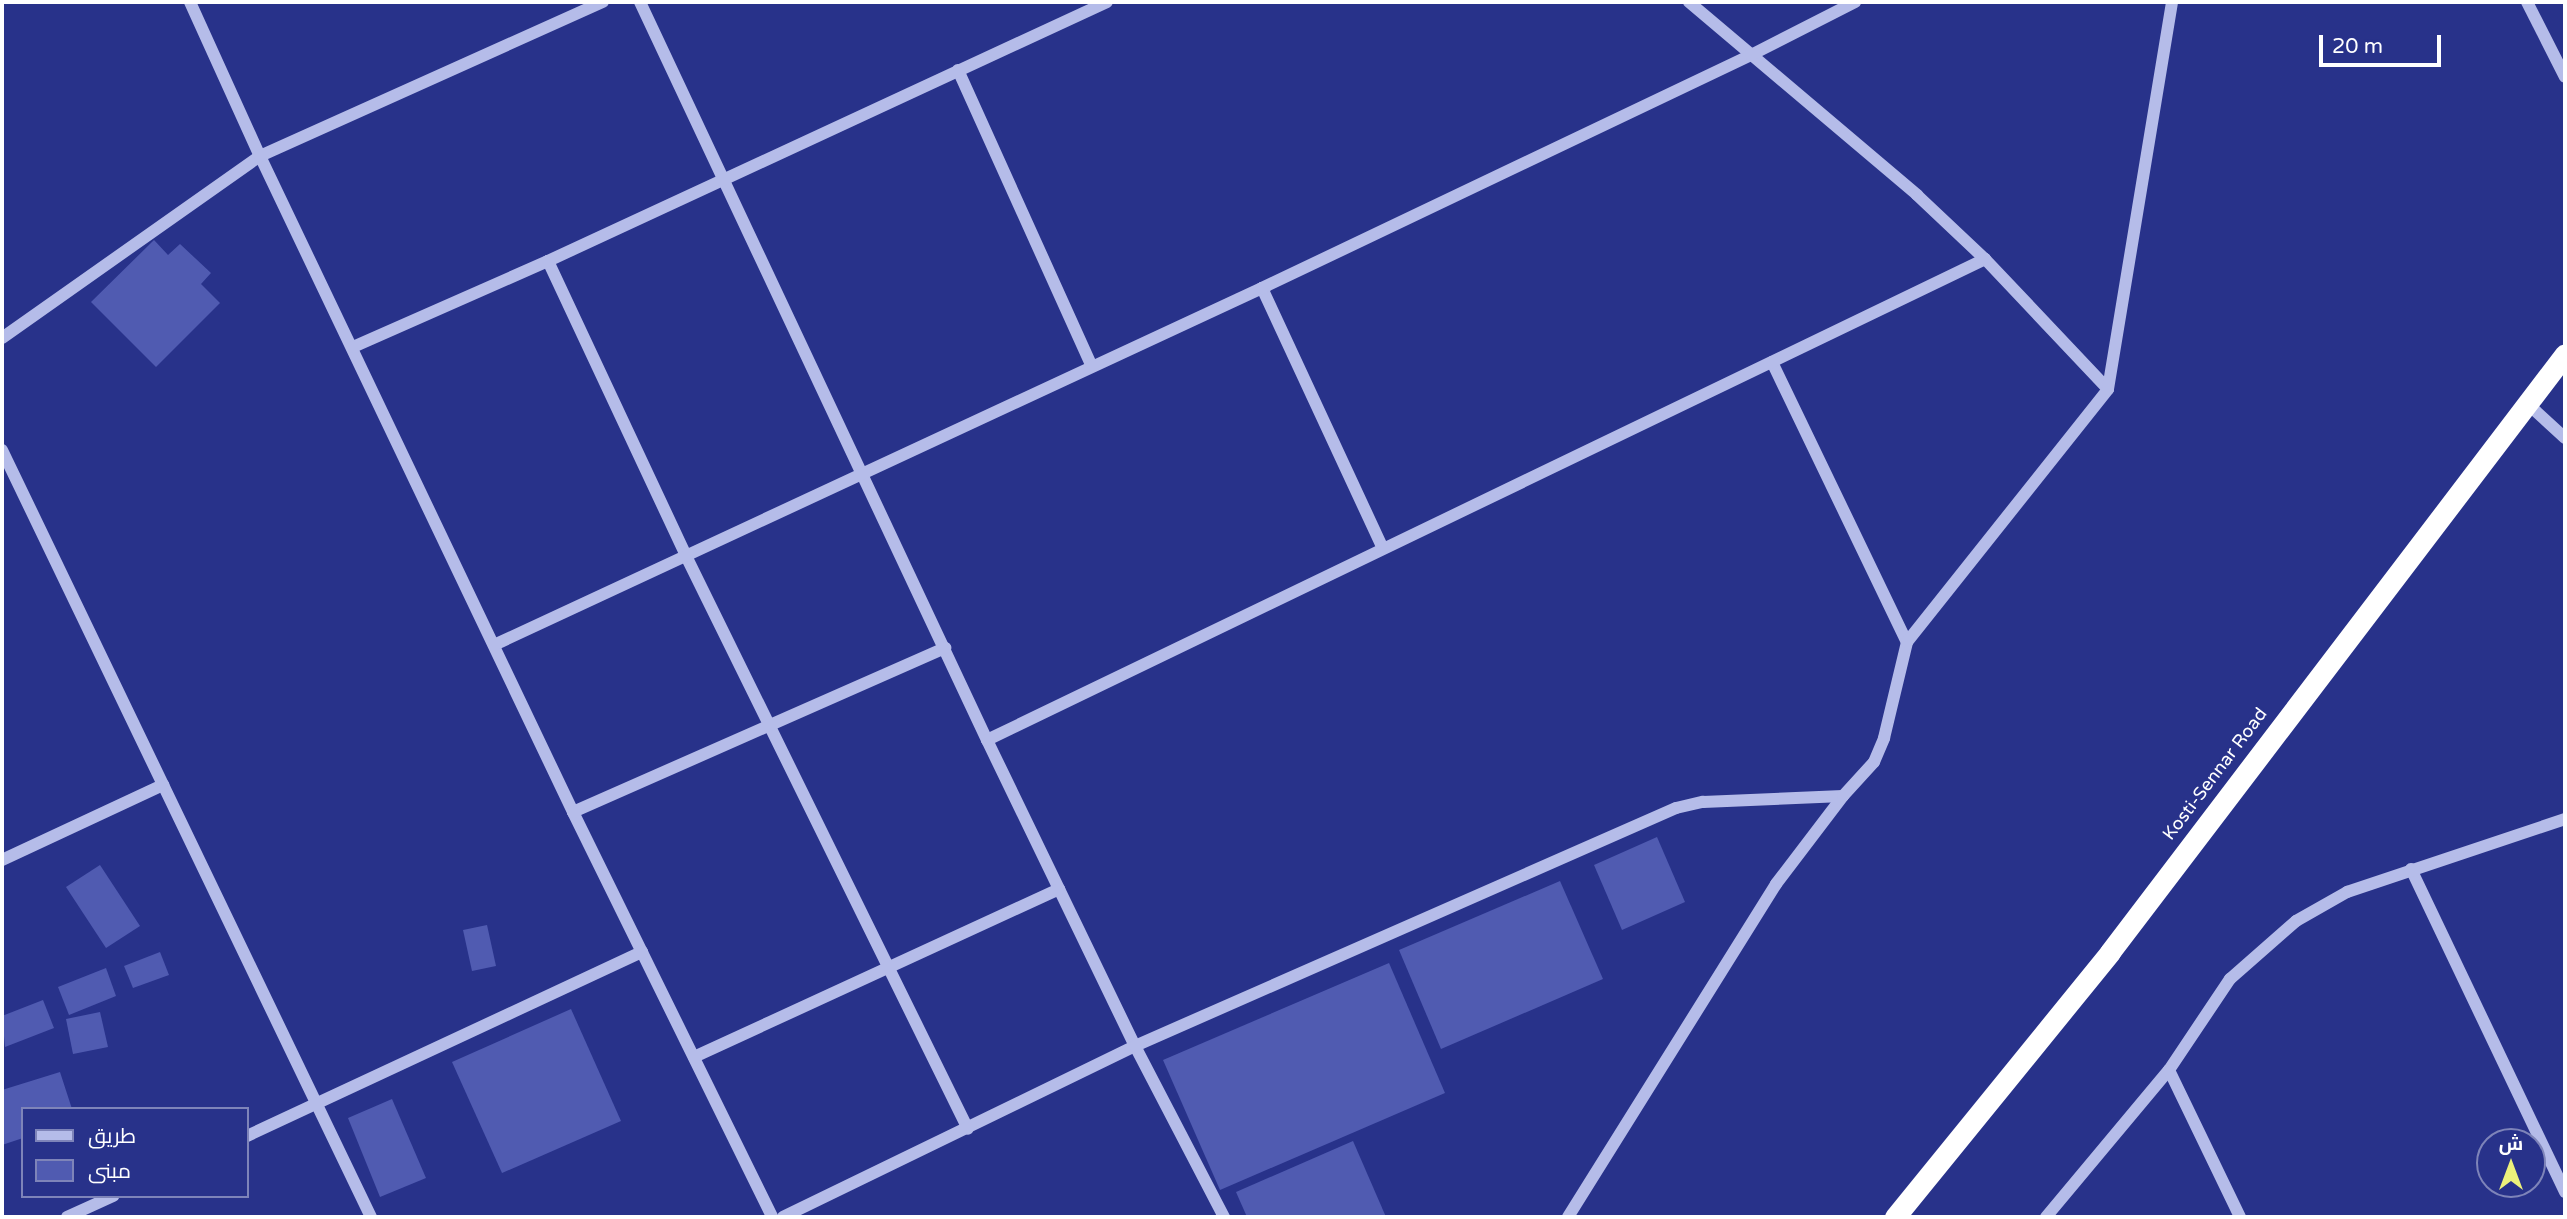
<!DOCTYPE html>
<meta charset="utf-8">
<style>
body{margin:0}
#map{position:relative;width:2567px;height:1219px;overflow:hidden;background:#28328a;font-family:"Varela Round",Cairo,sans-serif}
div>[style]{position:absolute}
.building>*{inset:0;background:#505bb1}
.minor>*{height:12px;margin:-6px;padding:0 6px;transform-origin:6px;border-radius:6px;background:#b5bce9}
.highway>*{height:21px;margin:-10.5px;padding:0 10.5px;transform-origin:10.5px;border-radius:10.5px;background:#fff}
span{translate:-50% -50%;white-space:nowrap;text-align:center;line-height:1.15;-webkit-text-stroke:5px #28328a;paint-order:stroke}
.street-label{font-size:18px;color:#fff}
.frame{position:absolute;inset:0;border:4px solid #fff;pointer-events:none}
.legend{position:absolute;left:21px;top:1107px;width:228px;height:91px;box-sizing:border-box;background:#28328a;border:2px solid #7e84b9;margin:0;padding:9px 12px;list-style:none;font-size:21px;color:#fff}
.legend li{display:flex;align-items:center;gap:14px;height:35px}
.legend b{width:35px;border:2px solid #7e84b9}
.north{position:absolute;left:2476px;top:1128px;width:70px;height:70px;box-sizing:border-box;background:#28328a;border:2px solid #7e84b9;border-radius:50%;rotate:0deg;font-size:19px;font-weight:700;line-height:28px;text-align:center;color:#fff}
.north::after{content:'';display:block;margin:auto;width:24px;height:32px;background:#ecf17b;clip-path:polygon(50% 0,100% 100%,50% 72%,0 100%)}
.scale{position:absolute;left:2319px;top:35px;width:122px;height:32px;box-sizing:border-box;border:4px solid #fff;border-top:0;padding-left:9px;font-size:21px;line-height:24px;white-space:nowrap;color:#fff;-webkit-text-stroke:5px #28328a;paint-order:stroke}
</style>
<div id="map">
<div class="building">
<div style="clip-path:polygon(154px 240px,168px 255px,180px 244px,211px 273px,201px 284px,220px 303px,156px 367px,91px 302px)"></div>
<div style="clip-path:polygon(1657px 837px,1685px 902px,1622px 930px,1594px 865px)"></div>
<div style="clip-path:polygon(100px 865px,140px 926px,106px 948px,66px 887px)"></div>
<div style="clip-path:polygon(1560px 881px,1603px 979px,1441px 1049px,1399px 950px)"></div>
<div style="clip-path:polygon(487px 925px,496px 966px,472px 971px,463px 930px)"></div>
<div style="clip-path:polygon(160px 952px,169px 975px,133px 988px,124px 966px)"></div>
<div style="clip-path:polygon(1389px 963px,1445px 1093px,1220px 1190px,1163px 1060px)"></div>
<div style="clip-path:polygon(106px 968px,116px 996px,69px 1015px,58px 987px)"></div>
<div style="clip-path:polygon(43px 1000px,54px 1028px,5px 1047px,2px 1016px)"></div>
<div style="clip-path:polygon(571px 1009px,621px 1121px,502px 1173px,452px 1062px)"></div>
<div style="clip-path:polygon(100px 1012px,108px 1047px,73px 1054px,66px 1019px)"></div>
<div style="clip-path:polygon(60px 1072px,72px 1109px,23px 1109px,23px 1138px,2px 1145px,2px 1090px)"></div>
<div style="clip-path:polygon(392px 1099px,426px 1178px,380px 1197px,348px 1118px)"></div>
<div style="clip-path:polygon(1353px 1141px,1386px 1217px,1247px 1217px,1236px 1192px)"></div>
</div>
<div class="minor">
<div style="left:190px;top:2px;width:169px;rotate:65.6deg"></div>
<div style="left:260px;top:156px;width:727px;rotate:64.49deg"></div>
<div style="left:573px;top:812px;width:451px;rotate:63.8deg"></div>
<div style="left:640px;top:2px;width:816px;rotate:64.82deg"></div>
<div style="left:987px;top:740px;width:340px;rotate:64.2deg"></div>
<div style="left:1135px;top:1046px;width:193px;rotate:62.5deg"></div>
<div style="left:1689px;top:2px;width:299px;rotate:40.2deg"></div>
<div style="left:1917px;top:195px;width:93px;rotate:43.3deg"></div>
<div style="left:1985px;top:259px;width:179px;rotate:46.6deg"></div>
<div style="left:2527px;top:2px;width:84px;rotate:63.1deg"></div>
<div style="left:958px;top:70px;width:324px;rotate:65.7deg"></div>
<div style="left:548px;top:261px;width:328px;rotate:64.9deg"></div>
<div style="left:687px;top:558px;width:636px;rotate:63.8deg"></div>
<div style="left:1262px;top:288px;width:285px;rotate:65.1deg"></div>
<div style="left:2px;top:338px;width:316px;rotate:-35.2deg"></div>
<div style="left:260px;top:156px;width:376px;rotate:-24.2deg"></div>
<div style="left:353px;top:347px;width:213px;rotate:-23.8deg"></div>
<div style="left:548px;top:261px;width:616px;rotate:-24.86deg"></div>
<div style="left:1772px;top:362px;width:311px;rotate:64.3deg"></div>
<div style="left:2528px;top:404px;width:50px;rotate:42.6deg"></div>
<div style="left:2px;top:450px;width:851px;rotate:64.31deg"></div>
<div style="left:494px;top:645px;width:847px;rotate:-24.93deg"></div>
<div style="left:1262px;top:288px;width:542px;rotate:-25.48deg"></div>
<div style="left:1751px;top:55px;width:117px;rotate:-27deg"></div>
<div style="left:987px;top:740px;width:1108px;rotate:-25.73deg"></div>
<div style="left:573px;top:812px;width:407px;rotate:-23.8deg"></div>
<div style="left:2px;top:860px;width:178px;rotate:-25deg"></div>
<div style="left:2411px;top:869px;width:358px;rotate:64.5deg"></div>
<div style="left:694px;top:1057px;width:402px;rotate:-24.7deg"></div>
<div style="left:2169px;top:1070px;width:110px;rotate:-56.2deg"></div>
<div style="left:2230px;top:979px;width:88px;rotate:-41.3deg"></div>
<div style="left:2296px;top:921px;width:59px;rotate:-29.6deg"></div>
<div style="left:2347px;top:892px;width:230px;rotate:-18.5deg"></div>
<div style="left:247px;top:1136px;width:436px;rotate:-25deg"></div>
<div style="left:67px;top:1217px;width:51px;rotate:-24.5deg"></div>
<div style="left:783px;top:1217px;width:391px;rotate:-25.9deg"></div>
<div style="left:1135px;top:1046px;width:591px;rotate:-23.75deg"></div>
<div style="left:1676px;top:808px;width:28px;rotate:-13deg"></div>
<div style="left:1703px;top:802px;width:140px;rotate:-2.5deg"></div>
<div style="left:1568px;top:1217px;width:393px;rotate:-58deg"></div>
<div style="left:1776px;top:884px;width:111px;rotate:-52.7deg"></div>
<div style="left:1843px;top:796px;width:46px;rotate:-47.6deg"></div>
<div style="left:1874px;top:762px;width:26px;rotate:-67deg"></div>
<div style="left:1884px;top:738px;width:99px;rotate:-76.5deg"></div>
<div style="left:1907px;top:642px;width:323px;rotate:-51.5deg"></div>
<div style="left:2108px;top:389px;width:392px;rotate:-80.6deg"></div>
<div style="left:2046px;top:1217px;width:192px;rotate:-50.1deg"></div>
<div style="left:2169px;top:1070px;width:163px;rotate:64.2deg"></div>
</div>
<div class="highway">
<div style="left:1895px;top:1217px;width:341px;rotate:-50.9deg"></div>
<div style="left:2110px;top:952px;width:751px;rotate:-52.73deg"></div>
</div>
<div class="street-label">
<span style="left:2215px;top:774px;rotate:-53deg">Kosti-Sennar Road</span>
</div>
<div class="frame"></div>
<ul class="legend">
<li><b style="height:9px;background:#b5bce9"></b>طريق</li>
<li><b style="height:19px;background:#505bb1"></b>مبنى</li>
</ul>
<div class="north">ش</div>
<div class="scale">20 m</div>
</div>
